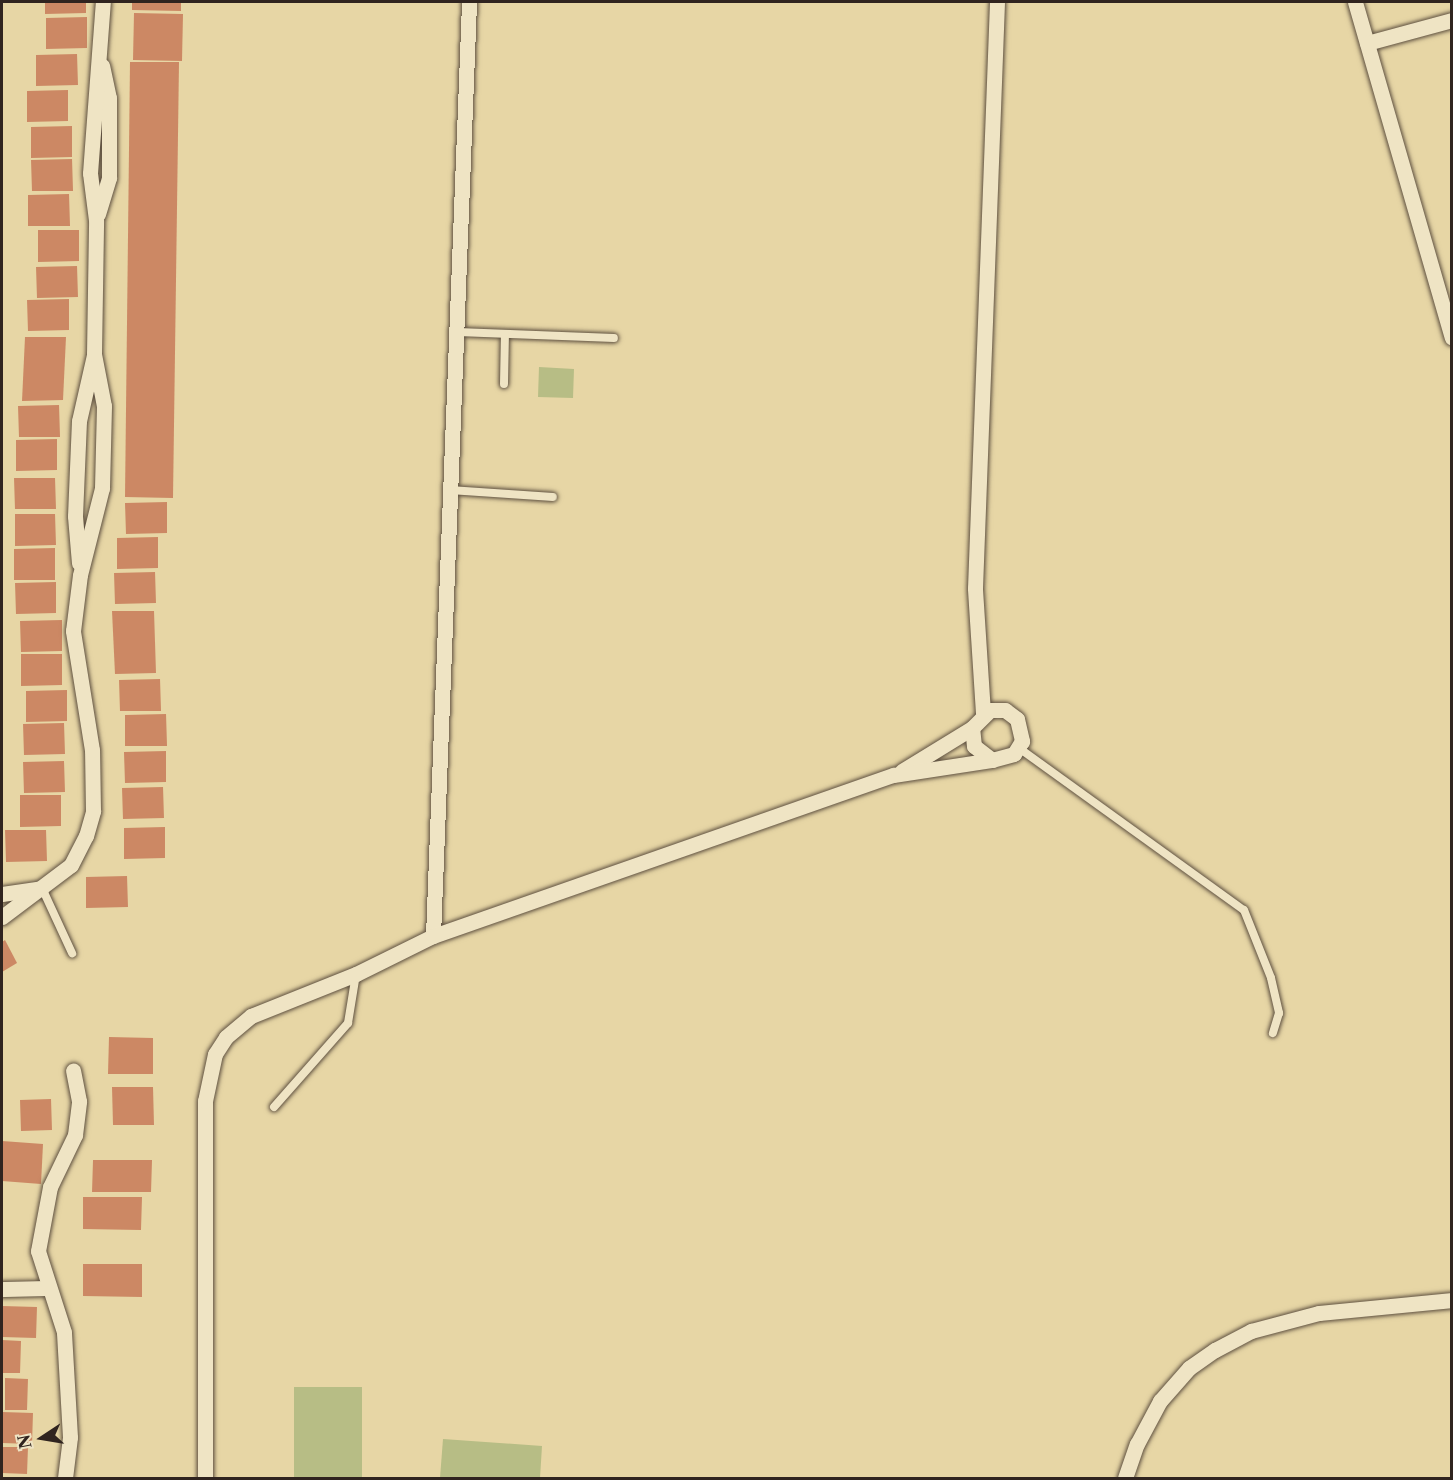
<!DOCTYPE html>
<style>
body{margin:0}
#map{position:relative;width:1453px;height:1480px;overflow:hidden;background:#e7d6a5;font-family:"Libre Caslon Text",serif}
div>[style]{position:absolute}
.green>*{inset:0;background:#b7bd85}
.building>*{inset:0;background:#cc8864}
.roads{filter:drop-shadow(0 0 2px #5e5040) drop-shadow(0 0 2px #5e5040)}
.lane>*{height:8px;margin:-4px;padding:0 4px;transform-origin:4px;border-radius:4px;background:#efe4c4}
.street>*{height:15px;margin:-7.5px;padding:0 7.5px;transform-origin:7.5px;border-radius:7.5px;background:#efe4c4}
span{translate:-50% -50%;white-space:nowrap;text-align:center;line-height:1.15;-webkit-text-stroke:5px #efe4c4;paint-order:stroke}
.frame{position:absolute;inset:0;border:3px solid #30241f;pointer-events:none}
.north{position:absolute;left:12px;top:1408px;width:60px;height:60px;-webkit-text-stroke:4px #efe4c4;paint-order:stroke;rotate:258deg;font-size:16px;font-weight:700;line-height:24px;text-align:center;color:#30241f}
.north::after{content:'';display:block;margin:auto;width:21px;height:27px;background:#30241f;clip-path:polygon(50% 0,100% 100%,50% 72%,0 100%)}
</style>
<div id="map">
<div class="green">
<div style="clip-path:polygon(539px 367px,574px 369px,573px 398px,538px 397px)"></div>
<div style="clip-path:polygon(294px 1387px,362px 1387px,362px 1478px,294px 1478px)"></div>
<div style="clip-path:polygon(443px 1439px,542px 1446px,540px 1478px,440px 1478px)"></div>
</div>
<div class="building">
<div style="clip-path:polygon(45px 2px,86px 2px,86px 13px,45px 14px)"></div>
<div style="clip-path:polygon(132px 2px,181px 2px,181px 11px,132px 10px)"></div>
<div style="clip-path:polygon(134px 13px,183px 14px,182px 61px,133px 60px)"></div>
<div style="clip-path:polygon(87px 17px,87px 48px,46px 49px,46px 18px)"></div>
<div style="clip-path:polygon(77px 54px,78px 85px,36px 86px,36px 55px)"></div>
<div style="clip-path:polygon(130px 62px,179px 62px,173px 498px,125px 497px)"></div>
<div style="clip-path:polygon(68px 90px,68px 121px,27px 122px,27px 91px)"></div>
<div style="clip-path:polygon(72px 126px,72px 157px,31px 158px,31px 127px)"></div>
<div style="clip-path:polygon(72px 159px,73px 191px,32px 191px,31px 160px)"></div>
<div style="clip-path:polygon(69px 194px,70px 226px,28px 226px,28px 195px)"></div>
<div style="clip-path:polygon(38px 230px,79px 230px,79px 261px,38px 262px)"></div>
<div style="clip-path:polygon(77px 266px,78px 297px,37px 298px,36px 267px)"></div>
<div style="clip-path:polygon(69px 299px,69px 330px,28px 331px,27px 300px)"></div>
<div style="clip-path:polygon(25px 337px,66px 337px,63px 400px,22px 401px)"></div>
<div style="clip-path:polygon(59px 405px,60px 437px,19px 437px,18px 406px)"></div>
<div style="clip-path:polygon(57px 439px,57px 470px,16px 471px,16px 440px)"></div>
<div style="clip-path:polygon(14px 478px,55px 478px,56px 509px,15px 509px)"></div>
<div style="clip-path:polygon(167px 502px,167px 533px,126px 534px,125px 503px)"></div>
<div style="clip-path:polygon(15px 514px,55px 514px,56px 545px,15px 546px)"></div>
<div style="clip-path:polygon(158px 537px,158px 568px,117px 569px,117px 538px)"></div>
<div style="clip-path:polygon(55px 548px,55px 580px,14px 580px,14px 549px)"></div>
<div style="clip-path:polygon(155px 572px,156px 603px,115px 604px,114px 573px)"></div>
<div style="clip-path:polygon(56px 582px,56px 613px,16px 614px,15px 583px)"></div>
<div style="clip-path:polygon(112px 611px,154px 611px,156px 673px,115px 674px)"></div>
<div style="clip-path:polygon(62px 620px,62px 651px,21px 652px,20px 621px)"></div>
<div style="clip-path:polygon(21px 654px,62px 654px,62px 685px,21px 686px)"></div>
<div style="clip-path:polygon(160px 679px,161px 711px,120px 711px,119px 680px)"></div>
<div style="clip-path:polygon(67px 690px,67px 721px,26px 722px,26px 691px)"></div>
<div style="clip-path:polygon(166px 714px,167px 746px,125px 746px,125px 715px)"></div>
<div style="clip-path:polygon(64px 723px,65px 754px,24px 755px,23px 724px)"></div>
<div style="clip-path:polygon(166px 751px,166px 782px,125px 783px,124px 752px)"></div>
<div style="clip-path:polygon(64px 761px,65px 792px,24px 793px,23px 762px)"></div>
<div style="clip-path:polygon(163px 787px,164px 818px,123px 819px,122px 788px)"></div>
<div style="clip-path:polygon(20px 795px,61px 795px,61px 826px,20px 827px)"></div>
<div style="clip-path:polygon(165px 827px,165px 858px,124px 859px,124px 828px)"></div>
<div style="clip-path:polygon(5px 830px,46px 830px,47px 861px,6px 862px)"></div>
<div style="clip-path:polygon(127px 876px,128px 907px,86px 908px,86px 877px)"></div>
<div style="clip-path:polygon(5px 940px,17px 963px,2px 972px,2px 942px)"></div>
<div style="clip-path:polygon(109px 1037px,153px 1038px,153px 1074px,108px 1074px)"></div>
<div style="clip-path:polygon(112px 1087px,153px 1087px,154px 1125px,113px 1125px)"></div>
<div style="clip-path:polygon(51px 1099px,52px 1130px,21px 1131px,20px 1100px)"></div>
<div style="clip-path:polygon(2px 1141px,43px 1144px,41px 1184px,2px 1181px)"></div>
<div style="clip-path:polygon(93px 1160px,152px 1160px,151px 1192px,92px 1192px)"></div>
<div style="clip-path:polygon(83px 1197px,142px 1197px,141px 1230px,83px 1229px)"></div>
<div style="clip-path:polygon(83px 1264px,142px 1264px,142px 1297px,83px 1296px)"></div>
<div style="clip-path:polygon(2px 1306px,37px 1307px,36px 1338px,2px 1337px)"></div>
<div style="clip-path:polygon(2px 1340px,21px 1341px,20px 1373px,2px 1373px)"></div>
<div style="clip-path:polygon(5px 1378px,28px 1379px,27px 1410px,5px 1410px)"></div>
<div style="clip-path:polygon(2px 1412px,33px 1413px,32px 1444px,2px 1443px)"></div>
<div style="clip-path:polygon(2px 1447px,28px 1447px,27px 1474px,2px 1473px)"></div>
</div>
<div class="roads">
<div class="lane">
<div style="left:458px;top:332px;width:156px;rotate:2.2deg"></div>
<div style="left:504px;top:384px;width:50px;rotate:-88.9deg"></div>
<div style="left:450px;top:490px;width:103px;rotate:3.9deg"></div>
<div style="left:1019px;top:748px;width:277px;rotate:35.8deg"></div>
<div style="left:1244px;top:910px;width:73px;rotate:68.3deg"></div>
<div style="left:1271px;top:978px;width:36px;rotate:77deg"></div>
<div style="left:1279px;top:1013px;width:21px;rotate:107deg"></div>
<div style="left:42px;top:888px;width:72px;rotate:65.2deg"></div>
<div style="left:274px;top:1107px;width:112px;rotate:-48.6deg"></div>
<div style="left:348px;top:1023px;width:50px;rotate:-80.7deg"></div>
</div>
<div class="street">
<div style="left:1355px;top:2px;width:349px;rotate:73.9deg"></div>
<div style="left:1367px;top:43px;width:88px;rotate:-15.1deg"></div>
<div style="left:98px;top:214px;width:38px;rotate:-73deg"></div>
<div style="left:109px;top:178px;width:80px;rotate:-90deg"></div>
<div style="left:109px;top:98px;width:33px;rotate:-102deg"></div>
<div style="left:79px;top:563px;width:47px;rotate:-94.9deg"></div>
<div style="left:75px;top:516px;width:95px;rotate:-87.6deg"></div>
<div style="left:79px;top:421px;width:68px;rotate:-77.2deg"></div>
<div style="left:983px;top:713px;width:125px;rotate:-93.7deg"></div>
<div style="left:975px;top:588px;width:586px;rotate:-87.85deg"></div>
<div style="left:902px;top:771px;width:82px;rotate:-31.6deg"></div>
<div style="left:972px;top:728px;width:25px;rotate:-45deg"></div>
<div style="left:990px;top:710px;width:15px"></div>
<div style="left:1005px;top:710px;width:15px;rotate:37deg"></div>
<div style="left:1017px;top:719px;width:23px;rotate:77deg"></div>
<div style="left:1022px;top:741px;width:15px;rotate:122deg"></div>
<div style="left:1014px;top:754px;width:23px;rotate:165deg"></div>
<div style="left:992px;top:760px;width:23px;rotate:-142deg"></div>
<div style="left:974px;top:746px;width:18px;rotate:-96deg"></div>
<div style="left:2px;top:894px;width:40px;rotate:-8.5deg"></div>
<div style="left:2px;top:917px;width:86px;rotate:-37deg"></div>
<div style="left:71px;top:865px;width:33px;rotate:-63deg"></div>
<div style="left:86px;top:836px;width:26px;rotate:-74deg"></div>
<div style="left:93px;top:811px;width:61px;rotate:-90.9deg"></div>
<div style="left:92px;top:750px;width:121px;rotate:-99.1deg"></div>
<div style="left:73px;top:631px;width:56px;rotate:-82.9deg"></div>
<div style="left:80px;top:575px;width:90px;rotate:-75.8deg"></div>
<div style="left:102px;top:488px;width:82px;rotate:-88.6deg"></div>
<div style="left:104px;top:406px;width:53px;rotate:-100.9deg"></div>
<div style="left:94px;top:354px;width:134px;rotate:-89.1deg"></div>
<div style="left:96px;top:220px;width:47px;rotate:-97.3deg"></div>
<div style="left:90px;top:173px;width:171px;rotate:-85.7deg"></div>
<div style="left:433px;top:936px;width:935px;rotate:-87.79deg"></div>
<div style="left:2px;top:1289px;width:47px;rotate:-1.2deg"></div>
<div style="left:65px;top:1478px;width:41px;rotate:-83deg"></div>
<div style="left:70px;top:1437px;width:105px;rotate:-93.3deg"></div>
<div style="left:64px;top:1332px;width:85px;rotate:-107.8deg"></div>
<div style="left:38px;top:1251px;width:65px;rotate:-79.4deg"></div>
<div style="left:50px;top:1187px;width:58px;rotate:-64.3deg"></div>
<div style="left:75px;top:1135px;width:34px;rotate:-83deg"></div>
<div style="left:79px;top:1101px;width:31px;rotate:-101deg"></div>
<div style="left:205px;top:1478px;width:377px;rotate:-90deg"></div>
<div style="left:205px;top:1101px;width:48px;rotate:-78deg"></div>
<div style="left:215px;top:1054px;width:20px;rotate:-57deg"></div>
<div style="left:226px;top:1037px;width:33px;rotate:-40deg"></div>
<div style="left:251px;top:1016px;width:113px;rotate:-21.8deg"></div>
<div style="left:356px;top:974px;width:86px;rotate:-26.3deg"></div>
<div style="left:433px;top:936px;width:488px;rotate:-19.3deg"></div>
<div style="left:894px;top:775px;width:99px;rotate:-8.7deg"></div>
<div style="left:1125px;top:1478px;width:36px;rotate:-71deg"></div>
<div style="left:1137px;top:1444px;width:49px;rotate:-61.9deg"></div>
<div style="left:1160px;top:1401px;width:44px;rotate:-48.7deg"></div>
<div style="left:1189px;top:1368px;width:32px;rotate:-35deg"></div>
<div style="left:1215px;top:1350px;width:41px;rotate:-27.8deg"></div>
<div style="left:1251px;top:1331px;width:70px;rotate:-14.8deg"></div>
<div style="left:1319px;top:1313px;width:134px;rotate:-5.6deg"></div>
</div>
</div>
<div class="frame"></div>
<div class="north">N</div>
</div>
